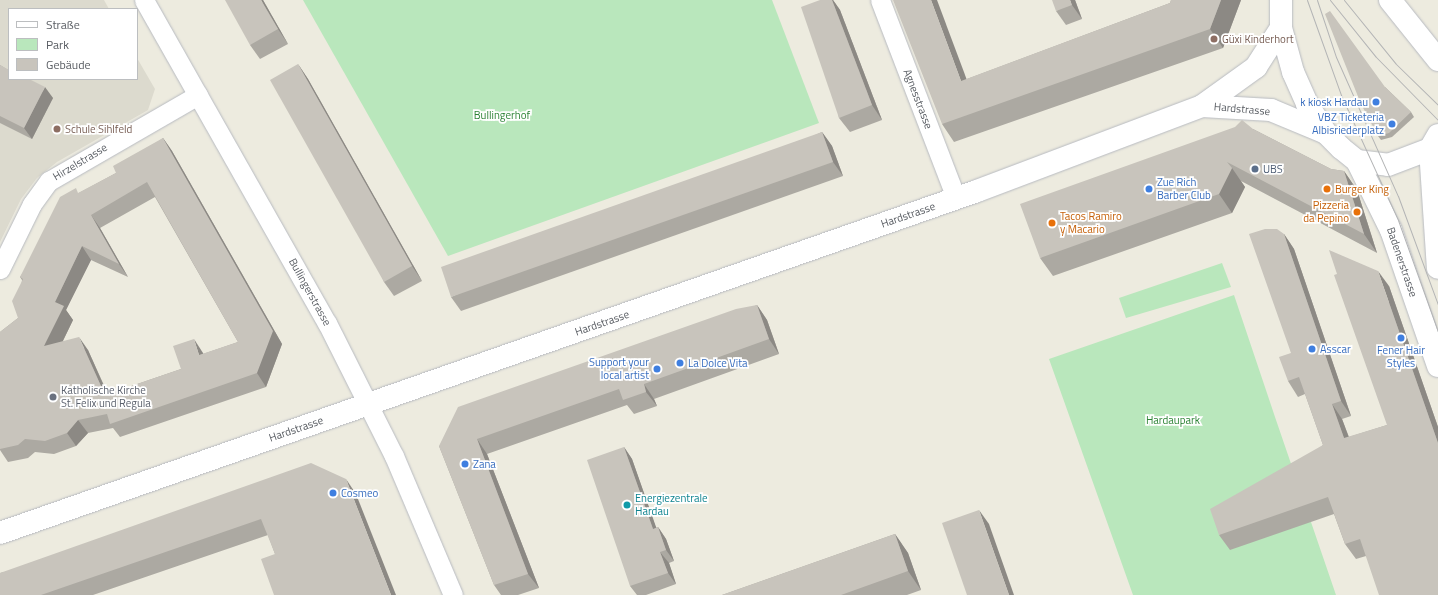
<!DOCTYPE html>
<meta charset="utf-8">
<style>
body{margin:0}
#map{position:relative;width:1438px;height:595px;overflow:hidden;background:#edebdf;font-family:"Titillium Web",sans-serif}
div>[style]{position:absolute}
.education>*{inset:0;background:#dcdace}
.green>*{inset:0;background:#b9e7bc}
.roads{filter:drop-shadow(0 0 1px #b7bac0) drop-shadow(0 0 1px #b7bac0)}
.minor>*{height:19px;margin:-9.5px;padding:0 9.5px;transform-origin:9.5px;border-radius:9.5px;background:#fff}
.tertiary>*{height:22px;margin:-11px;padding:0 11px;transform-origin:11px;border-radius:11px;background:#fff}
.secondary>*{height:22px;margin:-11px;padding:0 11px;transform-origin:11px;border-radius:11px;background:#fff}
.tram>*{height:1px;margin:-0.5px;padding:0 0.5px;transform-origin:0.5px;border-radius:0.5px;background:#b3b4b5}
.wall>*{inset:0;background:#aca9a2}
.shaded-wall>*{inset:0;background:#8c8984}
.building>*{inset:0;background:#c8c4bc}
.dots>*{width:11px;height:11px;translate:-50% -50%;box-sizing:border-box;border:2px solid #fff;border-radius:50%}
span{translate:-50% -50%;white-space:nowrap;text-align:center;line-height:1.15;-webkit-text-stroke:3.5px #fff;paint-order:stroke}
.education-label{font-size:11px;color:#785e54}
.left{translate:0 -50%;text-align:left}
.street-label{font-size:11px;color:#585c62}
.shop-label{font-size:11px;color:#366cbe}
.right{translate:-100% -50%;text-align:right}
.park-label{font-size:11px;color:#2e8437}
.service-label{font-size:11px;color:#4e5e75}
.food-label{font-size:11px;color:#c56008}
.worship-label{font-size:11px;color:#5b616d}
.culture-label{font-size:11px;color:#0d838f}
.legend{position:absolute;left:8px;top:8px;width:130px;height:72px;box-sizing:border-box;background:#fff;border:1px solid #bcbec0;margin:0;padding:5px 7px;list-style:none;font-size:12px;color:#585c62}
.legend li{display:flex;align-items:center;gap:8px;height:20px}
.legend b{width:20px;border:1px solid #bcbec0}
</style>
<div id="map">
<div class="education">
<div style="clip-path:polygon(0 0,104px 0,109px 9px,9px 9px,9px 79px,137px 79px,137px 58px,155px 89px,148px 110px,57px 162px,37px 178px,21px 199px,0 242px)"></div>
</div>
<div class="green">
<div style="clip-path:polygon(303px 0,772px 0,819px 123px,448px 256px)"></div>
<div style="clip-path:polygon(1222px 263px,1231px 287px,1126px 318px,1119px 298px)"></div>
<div style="clip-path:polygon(1234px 295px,1275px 417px,1336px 595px,1133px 595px,1049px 359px)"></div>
</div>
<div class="roads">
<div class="minor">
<div style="left:144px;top:0;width:371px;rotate:60.5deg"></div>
<div style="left:327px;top:323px;width:149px;rotate:63.3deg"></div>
<div style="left:394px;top:456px;width:151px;rotate:67deg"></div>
<div style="left:880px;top:0;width:212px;rotate:69deg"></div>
<div style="left:0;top:269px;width:72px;rotate:-63.8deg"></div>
<div style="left:32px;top:204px;width:29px;rotate:-54deg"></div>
<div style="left:49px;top:181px;width:172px;rotate:-30deg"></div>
</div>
<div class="tertiary">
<div style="left:1430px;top:149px;width:119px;rotate:86.2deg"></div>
<div style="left:1357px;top:161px;width:77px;rotate:63.8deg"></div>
<div style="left:1391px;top:230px;width:144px;rotate:70.9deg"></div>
</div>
<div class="secondary">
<div style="left:1281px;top:0;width:28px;rotate:90deg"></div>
<div style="left:1281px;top:28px;width:46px;rotate:74.7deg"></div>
<div style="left:1293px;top:72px;width:35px;rotate:66deg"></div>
<div style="left:1307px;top:104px;width:35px;rotate:57deg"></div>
<div style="left:1326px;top:133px;width:21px;rotate:45deg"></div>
<div style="left:1341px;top:148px;width:21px;rotate:39deg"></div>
<div style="left:1357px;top:161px;width:31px;rotate:7deg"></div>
<div style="left:1388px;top:165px;width:45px;rotate:-20.9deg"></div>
<div style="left:1430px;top:149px;width:16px;rotate:-60deg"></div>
<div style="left:1390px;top:0;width:77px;rotate:51.3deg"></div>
<div style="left:1202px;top:106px;width:69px;rotate:3.3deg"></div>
<div style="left:1271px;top:110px;width:60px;rotate:22.7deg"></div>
<div style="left:0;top:533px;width:1035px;rotate:-19.29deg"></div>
<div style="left:977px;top:191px;width:241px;rotate:-20.7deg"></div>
<div style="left:1202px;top:106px;width:67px;rotate:-35.8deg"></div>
<div style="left:1256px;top:67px;width:46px;rotate:-57.3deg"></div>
</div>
</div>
<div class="tram">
<div style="left:1307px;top:0;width:101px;rotate:70.3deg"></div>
<div style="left:1341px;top:95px;width:137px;rotate:65.5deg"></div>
<div style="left:1398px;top:220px;width:119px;rotate:70.3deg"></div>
<div style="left:1317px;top:0;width:60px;rotate:71.6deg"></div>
<div style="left:1336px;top:57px;width:152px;rotate:66deg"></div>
<div style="left:1398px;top:196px;width:116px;rotate:69.8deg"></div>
<div style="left:1330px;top:0;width:73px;rotate:51.1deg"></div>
<div style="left:1376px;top:57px;width:88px;rotate:45.5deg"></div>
<div style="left:1344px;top:0;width:82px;rotate:50.9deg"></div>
<div style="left:1396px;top:64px;width:59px;rotate:44.3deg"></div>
</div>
<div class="wall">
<div style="clip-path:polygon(263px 0,288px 44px,260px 59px,250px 45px)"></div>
<div style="clip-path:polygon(820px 0,833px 0,840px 10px,882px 120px,850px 132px,839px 118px)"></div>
<div style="clip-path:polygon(1075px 0,1082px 19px,1066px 25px,1056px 11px)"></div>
<div style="clip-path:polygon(1171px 0,1241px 0,1223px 48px,954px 142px,942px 124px,967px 79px,1170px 3px)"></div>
<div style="clip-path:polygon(298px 64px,308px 79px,422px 281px,394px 296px,384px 282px)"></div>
<div style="clip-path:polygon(0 65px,53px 98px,32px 139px,0 123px)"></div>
<div style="clip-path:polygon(1385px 87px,1411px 112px,1414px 117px,1392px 137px,1381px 140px,1378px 136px)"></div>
<div style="clip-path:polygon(1253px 129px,1331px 169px,1344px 171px,1357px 190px,1377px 253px,1241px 181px,1245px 187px,1232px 213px,1053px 276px,1040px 258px)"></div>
<div style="clip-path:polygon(822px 132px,832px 146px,843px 176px,461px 311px,451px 297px)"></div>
<div style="clip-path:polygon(evenodd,163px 138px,172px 151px,282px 344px,266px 387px,120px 437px,113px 428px,88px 433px,76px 446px,54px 454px,35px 452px,28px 458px,8px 462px,0 450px,0 332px,18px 318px,22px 280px,20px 277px,79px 193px,116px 173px,163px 138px,155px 197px,238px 342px,203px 354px,203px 353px,181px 369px,108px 394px,88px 350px,63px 341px,73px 320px,66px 310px,91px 260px,128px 277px,100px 228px,155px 197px)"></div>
<div style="clip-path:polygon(1284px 234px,1294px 249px,1351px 416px,1342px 419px,1349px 437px,1387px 425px,1389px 286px,1438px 427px,1438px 595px,1366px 556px,1356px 559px,1345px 544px,1334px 514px,1230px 550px,1219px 535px,1323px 445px,1305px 394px,1298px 397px,1288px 381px,1291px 353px)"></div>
<div style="clip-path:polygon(757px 305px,767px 320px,779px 354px,654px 399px,657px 406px,634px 414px,627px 405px,487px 454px,539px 588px,518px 595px,501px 595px,494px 585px,439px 446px)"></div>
<div style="clip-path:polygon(624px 447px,632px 459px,656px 528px,658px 527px,666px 539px,674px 561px,669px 563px,676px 584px,646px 595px,637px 595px,630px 586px)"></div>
<div style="clip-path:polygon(356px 494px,275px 554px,268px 535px,93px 595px,0 595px,0 573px)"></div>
<div style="clip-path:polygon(895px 534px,908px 553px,921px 590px,907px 595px,722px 595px)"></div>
</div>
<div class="shaded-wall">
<div style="clip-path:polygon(261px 0,263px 0,288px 44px,278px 29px)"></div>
<div style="clip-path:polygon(832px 0,833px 0,840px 10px,882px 120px,872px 105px)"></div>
<div style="clip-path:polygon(931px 0,937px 0,974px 99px,961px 81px)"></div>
<div style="clip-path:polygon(1070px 0,1075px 0,1082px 19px,1072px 5px)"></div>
<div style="clip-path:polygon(1221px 0,1241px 0,1223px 48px,1210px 29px)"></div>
<div style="clip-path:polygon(298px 64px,308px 79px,422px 281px,412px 266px)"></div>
<div style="clip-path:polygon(45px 87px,53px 98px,32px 139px,24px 128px)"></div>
<div style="clip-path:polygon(822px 132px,832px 146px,843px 176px,833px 162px)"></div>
<div style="clip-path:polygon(163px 138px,172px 151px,282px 344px,266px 387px,257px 373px)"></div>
<div style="clip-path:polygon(1232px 168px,1245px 187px,1232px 213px,1219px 194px)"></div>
<div style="clip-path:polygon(1344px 171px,1357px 190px,1377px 253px,1364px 234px)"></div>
<div style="clip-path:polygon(91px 215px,100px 228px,128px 277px,119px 264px)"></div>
<div style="clip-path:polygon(1284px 234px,1294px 249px,1351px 416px,1341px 401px)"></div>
<div style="clip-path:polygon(82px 246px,91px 260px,66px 310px,73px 320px,54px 359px,44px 346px,55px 302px)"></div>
<div style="clip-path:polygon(1378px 271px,1389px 286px,1438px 427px,1438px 443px)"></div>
<div style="clip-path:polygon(757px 305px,767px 320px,779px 354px,769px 339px)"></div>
<div style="clip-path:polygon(79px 337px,88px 350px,114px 409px,105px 395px)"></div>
<div style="clip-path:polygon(194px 339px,203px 353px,209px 369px,199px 355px)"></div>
<div style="clip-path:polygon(644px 384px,654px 399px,657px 406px,646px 392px)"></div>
<div style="clip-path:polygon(1332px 404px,1342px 419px,1355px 454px,1344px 438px)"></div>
<div style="clip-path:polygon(78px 420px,88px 433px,76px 446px,67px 433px)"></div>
<div style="clip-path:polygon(477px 439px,487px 454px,539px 588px,528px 574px)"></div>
<div style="clip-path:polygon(624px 447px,632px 459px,661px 541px,653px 529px)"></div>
<div style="clip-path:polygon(346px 479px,356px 494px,396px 595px,391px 595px)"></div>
<div style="clip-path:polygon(979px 510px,989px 524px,1014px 595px,1009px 595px)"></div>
<div style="clip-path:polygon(658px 527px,666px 539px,674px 561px,666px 550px)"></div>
<div style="clip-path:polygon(895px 534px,908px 553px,921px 590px,908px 571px)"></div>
<div style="clip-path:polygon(660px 552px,669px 563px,676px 584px,668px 573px)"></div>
</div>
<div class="building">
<div style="clip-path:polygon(225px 0,261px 0,278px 29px,250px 45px)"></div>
<div style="clip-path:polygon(820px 0,832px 0,872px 105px,839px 118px,801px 7px)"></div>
<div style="clip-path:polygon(893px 0,931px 0,961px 81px,1170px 3px,1171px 0,1221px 0,1210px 29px,942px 124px)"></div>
<div style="clip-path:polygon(1052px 0,1070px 0,1072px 5px,1056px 11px)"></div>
<div style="clip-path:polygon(1330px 11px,1385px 87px,1411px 112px,1389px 133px,1378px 136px,1361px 104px,1325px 14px)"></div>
<div style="clip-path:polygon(298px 64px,412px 266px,384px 282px,270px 80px)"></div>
<div style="clip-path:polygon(0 65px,9px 70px,9px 79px,29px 79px,45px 87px,24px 128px,0 116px)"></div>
<div style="clip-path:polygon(1242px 120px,1253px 129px,1331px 169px,1344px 171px,1364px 234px,1227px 162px,1232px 168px,1219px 194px,1040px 258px,1020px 204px,1235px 127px)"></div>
<div style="clip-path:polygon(822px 132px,833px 162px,451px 297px,441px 267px)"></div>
<div style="clip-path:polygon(evenodd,163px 138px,273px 331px,257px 373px,110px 424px,107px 414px,78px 420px,67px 433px,45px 441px,25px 439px,18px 445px,0 449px,0 332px,18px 318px,12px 301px,23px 279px,20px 277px,60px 197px,76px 188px,78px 193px,116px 173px,113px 166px,163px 138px,147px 182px,238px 342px,199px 355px,194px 339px,173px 346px,181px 369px,105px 395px,79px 337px,44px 346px,64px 306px,55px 302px,82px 246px,119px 264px,91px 215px,147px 182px)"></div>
<div style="clip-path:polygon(1265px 229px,1277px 229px,1284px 234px,1341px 401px,1332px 404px,1344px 438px,1387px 425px,1334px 275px,1337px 274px,1329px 250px,1378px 271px,1438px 443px,1438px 595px,1379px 595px,1360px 539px,1345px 544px,1328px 497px,1219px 535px,1210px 509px,1323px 445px,1299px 377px,1288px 381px,1279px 357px,1291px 353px,1249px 234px)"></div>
<div style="clip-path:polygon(757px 305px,769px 339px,644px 384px,646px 392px,623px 400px,619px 389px,477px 439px,528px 574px,494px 585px,439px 446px,458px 407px,736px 309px)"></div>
<div style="clip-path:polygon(624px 447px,653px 529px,658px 527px,666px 550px,660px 552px,668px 573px,630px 586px,587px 460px)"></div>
<div style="clip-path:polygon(311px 463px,346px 479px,391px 595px,274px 595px,261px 559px,275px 554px,261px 519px,41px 595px,0 595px,0 573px)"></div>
<div style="clip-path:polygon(979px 510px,1009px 595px,967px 595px,942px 523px)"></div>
<div style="clip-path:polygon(895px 534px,908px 571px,841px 595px,722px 595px)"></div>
</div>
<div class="dots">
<div style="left:1214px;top:39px;background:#8d6e63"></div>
<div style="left:1376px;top:102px;background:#3f7fe0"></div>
<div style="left:1392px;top:124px;background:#3f7fe0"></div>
<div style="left:57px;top:129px;background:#8d6e63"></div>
<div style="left:1255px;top:169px;background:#5c6f8a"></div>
<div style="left:1149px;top:189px;background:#3f7fe0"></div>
<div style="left:1327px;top:189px;background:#e8710a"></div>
<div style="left:1357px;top:212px;background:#e8710a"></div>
<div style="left:1052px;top:223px;background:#e8710a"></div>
<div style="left:1401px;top:338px;background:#3f7fe0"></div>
<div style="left:1312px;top:349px;background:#3f7fe0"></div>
<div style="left:680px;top:363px;background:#3f7fe0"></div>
<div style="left:657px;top:369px;background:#3f7fe0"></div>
<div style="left:53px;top:397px;background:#6b7280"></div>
<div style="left:465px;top:464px;background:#3f7fe0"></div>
<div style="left:333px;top:493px;background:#3f7fe0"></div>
<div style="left:627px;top:505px;background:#0f9aa8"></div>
</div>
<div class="education-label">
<span class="left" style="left:1222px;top:39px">Güxi Kinderhort</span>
<span class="left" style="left:65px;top:129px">Schule Sihlfeld</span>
</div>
<div class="street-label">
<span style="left:918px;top:99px;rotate:69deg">Agnesstrasse</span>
<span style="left:1242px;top:109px;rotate:5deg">Hardstrasse</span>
<span style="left:80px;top:162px;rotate:-31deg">Hirzelstrasse</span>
<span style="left:908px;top:215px;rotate:-19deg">Hardstrasse</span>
<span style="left:1402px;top:262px;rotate:71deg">Badenerstrasse</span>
<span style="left:310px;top:292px;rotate:61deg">Bullingerstrasse</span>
<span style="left:602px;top:323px;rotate:-19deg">Hardstrasse</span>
<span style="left:296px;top:429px;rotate:-19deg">Hardstrasse</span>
</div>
<div class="shop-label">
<span class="right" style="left:1368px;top:102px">k kiosk Hardau</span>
<span class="right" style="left:1384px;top:124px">VBZ Ticketeria<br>Albisriederplatz</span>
<span class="left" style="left:1157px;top:189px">Zue Rich<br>Barber Club</span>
<span class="left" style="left:1320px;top:349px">Asscar</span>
<span style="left:1401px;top:357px">Fener Hair<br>Styles</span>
<span class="right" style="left:649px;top:369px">Support your<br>local artist</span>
<span class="left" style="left:688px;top:363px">La Dolce Vita</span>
<span class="left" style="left:473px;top:464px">Zana</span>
<span class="left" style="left:341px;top:493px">Cosmeo</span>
</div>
<div class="park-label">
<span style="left:502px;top:115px">Bullingerhof</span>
<span style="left:1173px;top:420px">Hardaupark</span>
</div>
<div class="service-label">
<span class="left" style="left:1263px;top:169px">UBS</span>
</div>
<div class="food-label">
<span class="left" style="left:1335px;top:189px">Burger King</span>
<span class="right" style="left:1349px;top:212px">Pizzeria<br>da Pepino</span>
<span class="left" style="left:1060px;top:223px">Tacos Ramiro<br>y Macario</span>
</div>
<div class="worship-label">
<span class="left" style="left:61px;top:397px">Katholische Kirche<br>St. Felix und Regula</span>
</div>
<div class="culture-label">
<span class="left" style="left:635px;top:505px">Energiezentrale<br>Hardau</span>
</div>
<ul class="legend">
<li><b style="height:5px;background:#fff"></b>Straße</li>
<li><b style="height:11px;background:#b9e7bc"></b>Park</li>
<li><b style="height:11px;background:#c8c4bc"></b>Gebäude</li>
</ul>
</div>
